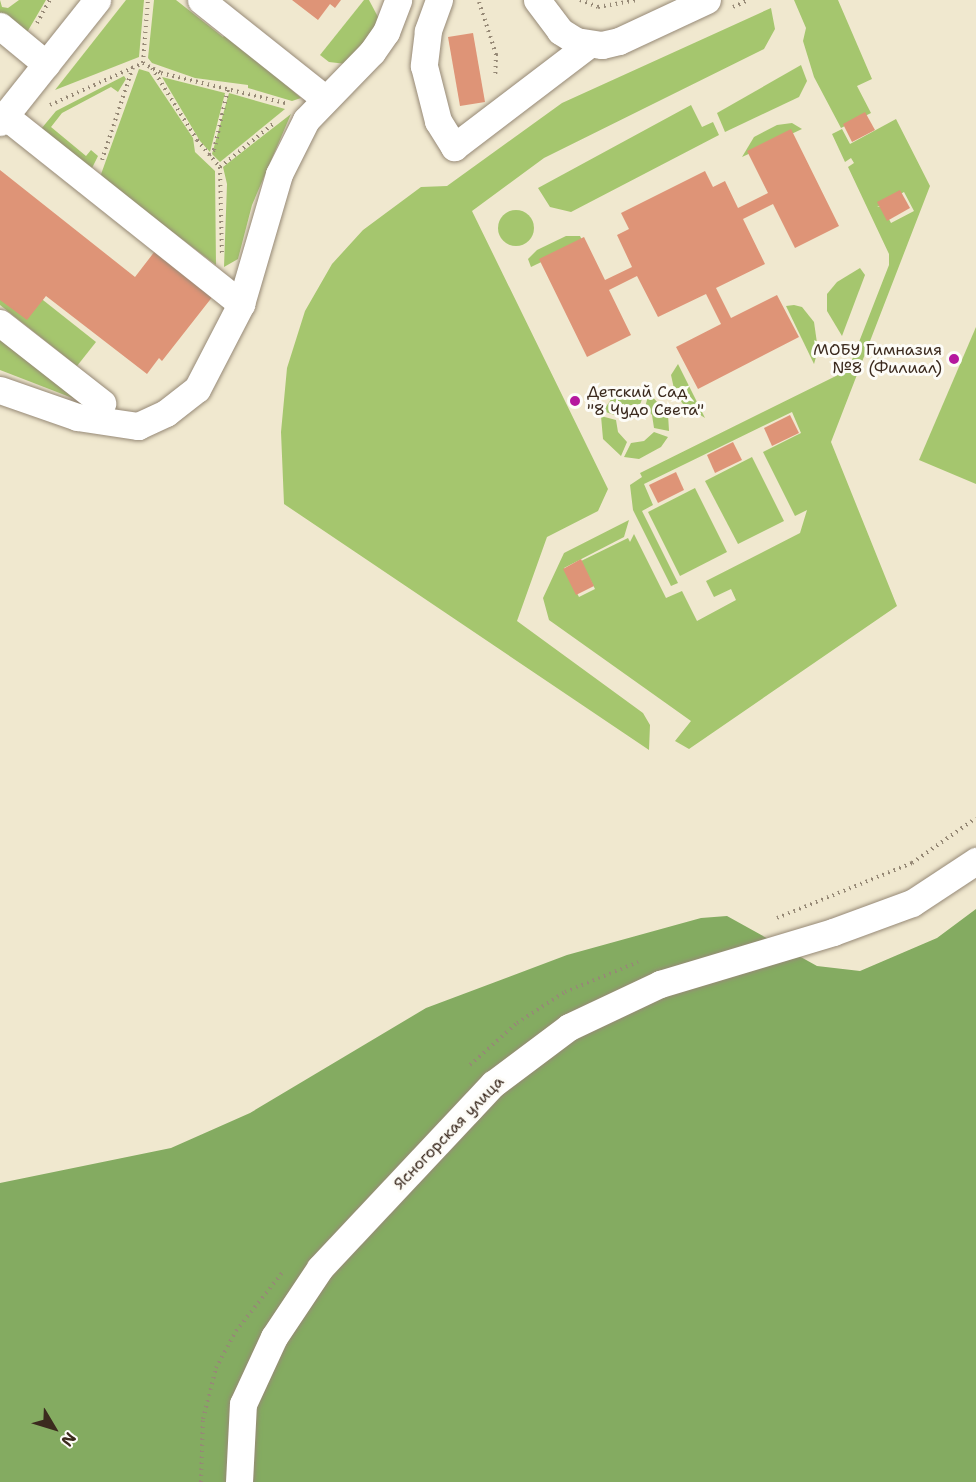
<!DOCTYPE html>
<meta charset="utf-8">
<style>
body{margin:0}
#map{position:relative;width:976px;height:1482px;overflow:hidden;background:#f0e8cf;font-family:"Shantell Sans",sans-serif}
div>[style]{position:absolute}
.green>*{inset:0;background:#a5c66e}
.round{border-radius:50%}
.forest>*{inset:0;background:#84ab61}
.building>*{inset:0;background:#de9477}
.path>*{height:4px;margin-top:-2px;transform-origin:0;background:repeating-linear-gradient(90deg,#968976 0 1.5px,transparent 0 6px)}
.roads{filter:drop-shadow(0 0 2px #968976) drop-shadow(0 0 2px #968976)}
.minor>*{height:27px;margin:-13.5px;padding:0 13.5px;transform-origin:13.5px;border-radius:13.5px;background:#fff}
.dots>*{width:16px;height:16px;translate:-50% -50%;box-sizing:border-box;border:3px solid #fdfcf7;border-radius:50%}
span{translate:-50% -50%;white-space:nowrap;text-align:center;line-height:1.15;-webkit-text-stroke:6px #fdfcf7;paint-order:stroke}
.poi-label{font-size:16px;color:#3b2a1e}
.right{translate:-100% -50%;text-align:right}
.left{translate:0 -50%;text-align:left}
.street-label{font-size:16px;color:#3b2a1e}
.north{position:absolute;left:24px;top:1398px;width:60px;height:60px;-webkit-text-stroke:4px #fdfcf7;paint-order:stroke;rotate:128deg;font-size:16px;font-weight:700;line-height:24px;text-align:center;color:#3b2a1e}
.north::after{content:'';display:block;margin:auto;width:21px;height:27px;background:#3b2a1e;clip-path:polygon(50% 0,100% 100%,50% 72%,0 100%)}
</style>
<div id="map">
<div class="green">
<div style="clip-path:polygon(0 0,2px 7px,8px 8px,19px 0,46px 0,26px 34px,0 13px)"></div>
<div style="clip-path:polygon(126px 0,144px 0,139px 57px,55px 90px)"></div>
<div style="clip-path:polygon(154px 0,176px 0,223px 37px,227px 33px,301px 98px,292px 101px,248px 88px,248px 85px,195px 78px,152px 63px,148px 58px)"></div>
<div style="clip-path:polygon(364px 0,369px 0,378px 17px,378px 28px,346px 64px,329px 62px,320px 55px)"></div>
<div style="clip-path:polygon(794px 0,838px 0,872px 79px,857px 86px,871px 113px,841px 128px,814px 77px,803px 41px,806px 28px)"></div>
<div style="clip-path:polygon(771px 8px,775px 29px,764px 49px,544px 158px,472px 211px,608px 489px,598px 511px,547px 537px,517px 621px,643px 713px,650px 725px,649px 750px,284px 504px,281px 432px,287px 368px,305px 311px,332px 264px,363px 230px,421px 187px,447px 186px,562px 103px)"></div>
<div style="clip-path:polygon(801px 65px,807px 81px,799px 97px,725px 132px,717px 113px)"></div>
<div style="clip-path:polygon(139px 69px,149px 72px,193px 138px,195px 152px,215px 171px,216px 265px,100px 177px)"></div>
<div style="clip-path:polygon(124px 76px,126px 79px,118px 92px,111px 87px,62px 113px,51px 127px,86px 156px,91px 150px,98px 156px,91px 170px,41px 129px,56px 111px)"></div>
<div style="clip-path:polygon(162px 77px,225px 93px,210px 152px,200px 141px)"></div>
<div style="clip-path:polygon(229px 93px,285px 109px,220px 162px,212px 154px)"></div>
<div style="clip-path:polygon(691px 105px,702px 127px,713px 122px,719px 135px,571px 212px,550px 207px,538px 188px)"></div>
<div style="clip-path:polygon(291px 114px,252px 205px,238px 259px,224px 267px,227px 184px,223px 167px)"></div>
<div style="clip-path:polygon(evenodd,896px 119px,930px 186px,831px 442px,897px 606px,689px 749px,675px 741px,691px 721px,549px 620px,543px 598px,564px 553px,629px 520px,624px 537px,564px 568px,579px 597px,595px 589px,581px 561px,628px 538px,630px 542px,634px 534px,666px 598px,682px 591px,697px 621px,736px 600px,731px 589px,714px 597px,706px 581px,800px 533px,807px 510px,795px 516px,763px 452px,801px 433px,792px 412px,644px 484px,653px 505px,642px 511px,678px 583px,671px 586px,633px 510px,630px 485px,642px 477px,640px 473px,840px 374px,850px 365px,889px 265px,889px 254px,848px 167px,854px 163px,851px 158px,845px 162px,832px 134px,842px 129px,850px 144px,896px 119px,904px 192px,914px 211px,891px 223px,882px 206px,877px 207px,904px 192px)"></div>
<div style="clip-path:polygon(792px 123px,802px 129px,742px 157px,754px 137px,777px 125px)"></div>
<div class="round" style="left:498px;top:210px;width:36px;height:36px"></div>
<div style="clip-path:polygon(566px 236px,580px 236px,583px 242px,531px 267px,528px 259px,537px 250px)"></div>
<div style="clip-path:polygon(0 266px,96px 342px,77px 366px,0 305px)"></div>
<div style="clip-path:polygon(860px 268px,865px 275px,842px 336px,827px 311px,827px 294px,837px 282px)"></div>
<div style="clip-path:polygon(794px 305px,802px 307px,814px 322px,818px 350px,814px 364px,786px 306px)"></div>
<div style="clip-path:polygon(976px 327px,976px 484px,919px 460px)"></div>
<div style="clip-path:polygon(0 336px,75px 399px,0 370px)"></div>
<div style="clip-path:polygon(678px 364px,705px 418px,683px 404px,675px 393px,671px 375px)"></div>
<div style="clip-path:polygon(633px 389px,645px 390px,640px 405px,630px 405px,617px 416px,603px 411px,612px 398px)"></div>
<div style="clip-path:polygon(649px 393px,668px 414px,669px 431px,654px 428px,652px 415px,645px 407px)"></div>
<div style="clip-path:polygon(601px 416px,616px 420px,618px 432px,627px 442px,621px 456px,603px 439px)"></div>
<div style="clip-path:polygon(654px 432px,668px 437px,661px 447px,639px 459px,624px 457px,631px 443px,644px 441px)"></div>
<div style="clip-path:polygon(752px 457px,784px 521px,738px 544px,705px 481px)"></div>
<div style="clip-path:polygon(695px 488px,727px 552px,680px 576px,648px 512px)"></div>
</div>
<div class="forest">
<div style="clip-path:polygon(976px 909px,976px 1482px,0 1482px,0 1183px,171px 1148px,250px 1113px,426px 1008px,567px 955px,701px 918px,727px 916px,817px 966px,860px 971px,937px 938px)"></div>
</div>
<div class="building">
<div style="clip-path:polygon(292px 0,341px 0,335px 8px,330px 4px,318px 20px)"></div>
<div style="clip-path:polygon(473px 33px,485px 102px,460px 106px,448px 37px)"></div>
<div style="clip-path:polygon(865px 112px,875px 130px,852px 142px,843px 124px)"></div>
<div style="clip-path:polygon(791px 129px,839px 226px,795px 248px,773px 204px,743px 219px,765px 264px,716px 288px,731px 318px,777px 295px,799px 337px,698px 389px,676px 347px,721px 324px,706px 294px,658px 317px,637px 276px,609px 290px,631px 335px,587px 357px,539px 259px,584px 237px,605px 280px,632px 267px,617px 235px,629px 229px,621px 213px,705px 171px,713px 187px,725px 181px,738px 208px,768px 193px,747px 151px)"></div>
<div style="clip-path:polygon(0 170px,135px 277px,155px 251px,213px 296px,162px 361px,159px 358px,147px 374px,46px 296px,27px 320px,0 300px)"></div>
<div style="clip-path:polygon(900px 190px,910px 208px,887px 221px,877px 202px)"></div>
<div style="clip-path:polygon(790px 415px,799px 433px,772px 446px,764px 428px)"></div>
<div style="clip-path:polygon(733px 442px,742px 460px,715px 473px,707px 455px)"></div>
<div style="clip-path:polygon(676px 472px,684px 490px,658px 503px,649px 485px)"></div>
<div style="clip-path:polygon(581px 559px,594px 586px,576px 595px,563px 569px)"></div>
</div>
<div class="path">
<div style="left:580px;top:0;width:19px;rotate:21deg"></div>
<div style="left:598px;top:7px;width:40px;rotate:-10deg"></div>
<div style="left:479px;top:2px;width:55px;rotate:71.9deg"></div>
<div style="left:496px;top:54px;width:24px;rotate:92deg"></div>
<div style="left:733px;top:7px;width:17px;rotate:-24deg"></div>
<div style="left:37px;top:23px;width:26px;rotate:-61deg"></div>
<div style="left:143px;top:63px;width:63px;rotate:-85.5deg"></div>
<div style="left:152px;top:68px;width:85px;rotate:58deg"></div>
<div style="left:197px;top:140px;width:35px;rotate:50deg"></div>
<div style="left:220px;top:167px;width:88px;rotate:88.7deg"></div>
<div style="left:50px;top:105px;width:102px;rotate:-24.3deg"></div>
<div style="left:143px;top:63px;width:21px;rotate:29deg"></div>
<div style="left:161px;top:73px;width:128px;rotate:13.6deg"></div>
<div style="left:209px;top:155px;width:7px;rotate:-45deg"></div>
<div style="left:214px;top:150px;width:63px;rotate:-77.1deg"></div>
<div style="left:102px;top:160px;width:98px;rotate:-71.6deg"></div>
<div style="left:220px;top:167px;width:68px;rotate:-39.1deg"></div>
<div style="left:777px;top:918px;width:146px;rotate:-22.2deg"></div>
<div style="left:912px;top:863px;width:78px;rotate:-35.1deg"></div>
<div style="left:470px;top:1065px;width:63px;rotate:-41.8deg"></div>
<div style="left:517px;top:1023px;width:57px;rotate:-32.9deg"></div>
<div style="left:565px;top:992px;width:79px;rotate:-22.3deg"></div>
<div style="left:201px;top:1482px;width:63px;rotate:-88.2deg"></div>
<div style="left:203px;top:1419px;width:53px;rotate:-75.7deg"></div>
<div style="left:216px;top:1368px;width:42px;rotate:-61.6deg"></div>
<div style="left:236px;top:1331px;width:74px;rotate:-51.6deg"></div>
</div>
<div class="roads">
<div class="minor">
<div style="left:201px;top:0;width:157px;rotate:38.5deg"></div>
<div style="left:439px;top:0;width:33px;rotate:110deg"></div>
<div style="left:428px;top:31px;width:35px;rotate:97deg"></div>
<div style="left:424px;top:66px;width:57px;rotate:75.7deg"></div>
<div style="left:438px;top:121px;width:31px;rotate:58deg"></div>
<div style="left:454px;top:147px;width:170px;rotate:-37.3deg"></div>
<div style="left:537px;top:0;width:39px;rotate:53deg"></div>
<div style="left:560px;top:31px;width:19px;rotate:32deg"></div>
<div style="left:576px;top:41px;width:26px;rotate:9deg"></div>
<div style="left:602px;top:45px;width:17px;rotate:-13deg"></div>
<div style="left:619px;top:41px;width:97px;rotate:-25deg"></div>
<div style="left:0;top:26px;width:60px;rotate:39.6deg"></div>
<div style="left:5px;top:116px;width:302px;rotate:38.5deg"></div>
<div style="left:0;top:122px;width:156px;rotate:-51.5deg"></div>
<div style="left:0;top:323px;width:130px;rotate:38.1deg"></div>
<div style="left:0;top:390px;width:82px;rotate:19.3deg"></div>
<div style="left:77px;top:417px;width:62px;rotate:8.4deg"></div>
<div style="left:138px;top:426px;width:31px;rotate:-25deg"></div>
<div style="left:166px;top:413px;width:39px;rotate:-38deg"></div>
<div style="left:197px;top:389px;width:96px;rotate:-62.6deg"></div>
<div style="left:241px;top:304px;width:135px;rotate:-73.7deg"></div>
<div style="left:279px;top:174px;width:60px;rotate:-63.4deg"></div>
<div style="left:306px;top:120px;width:95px;rotate:-45.9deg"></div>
<div style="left:372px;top:52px;width:24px;rotate:-55deg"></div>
<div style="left:386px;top:32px;width:34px;rotate:-69deg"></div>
<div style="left:239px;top:1482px;width:78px;rotate:-87.1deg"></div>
<div style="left:243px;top:1404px;width:74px;rotate:-65.2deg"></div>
<div style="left:274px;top:1337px;width:83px;rotate:-56.3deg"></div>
<div style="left:320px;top:1268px;width:253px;rotate:-46.8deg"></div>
<div style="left:493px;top:1084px;width:95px;rotate:-36.9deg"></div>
<div style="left:569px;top:1027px;width:101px;rotate:-25.3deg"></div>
<div style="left:660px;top:984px;width:181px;rotate:-16.7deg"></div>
<div style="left:833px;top:932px;width:84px;rotate:-20.2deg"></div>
<div style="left:912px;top:903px;width:77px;rotate:-33.3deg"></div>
</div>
</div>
<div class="dots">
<div style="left:954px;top:359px;background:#b5179e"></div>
<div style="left:575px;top:401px;background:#b5179e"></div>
</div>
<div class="poi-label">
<span class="right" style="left:942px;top:359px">МОБУ Гимназия<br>№8 (Филиал)</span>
<span class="left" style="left:587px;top:401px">Детский Сад<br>"8 Чудо Света"</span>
</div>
<div class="street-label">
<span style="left:449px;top:1133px;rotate:-46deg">Ясногорская улица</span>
</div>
<div class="north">N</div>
</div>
